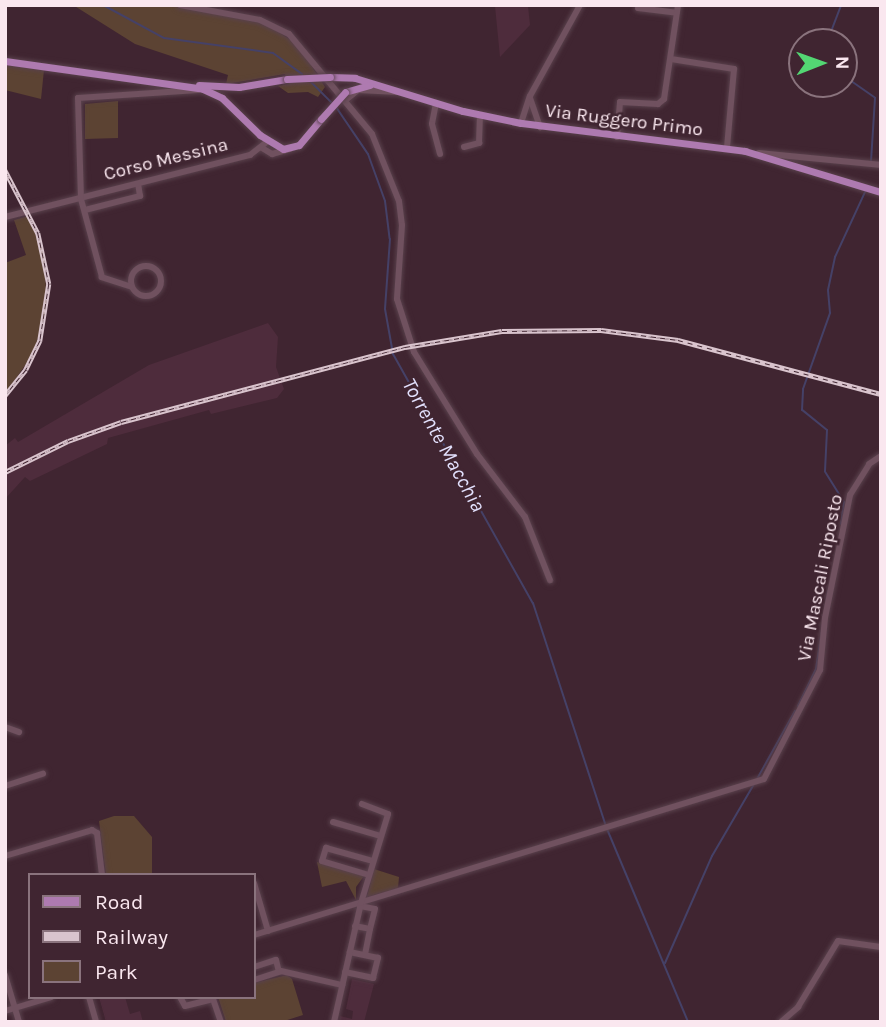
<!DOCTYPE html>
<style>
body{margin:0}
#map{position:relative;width:886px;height:1027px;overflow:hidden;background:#402531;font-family:Karla,sans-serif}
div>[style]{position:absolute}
.built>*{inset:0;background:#4e2c3c}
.green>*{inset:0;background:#5c4333}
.stream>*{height:2px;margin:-1px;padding:0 1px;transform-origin:1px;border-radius:1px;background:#454167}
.roads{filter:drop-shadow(0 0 2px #59414c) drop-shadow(0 0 2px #59414c)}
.minor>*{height:6px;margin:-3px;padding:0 3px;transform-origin:3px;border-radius:3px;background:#70515f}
.minor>.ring{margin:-3px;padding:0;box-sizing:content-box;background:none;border:6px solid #70515f;border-radius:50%}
.major>*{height:7px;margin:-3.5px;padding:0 3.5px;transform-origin:3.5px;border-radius:3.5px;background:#ae7ab0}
.rail>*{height:4.5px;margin-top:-2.25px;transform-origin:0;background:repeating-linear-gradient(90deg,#402531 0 5px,#d9c4cd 0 10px);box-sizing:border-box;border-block:2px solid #d9c4cd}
.bridges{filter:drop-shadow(0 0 2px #59414c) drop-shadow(0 0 2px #59414c)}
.major-bridge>*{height:7px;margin:-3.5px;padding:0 3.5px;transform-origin:3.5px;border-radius:3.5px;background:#ae7ab0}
span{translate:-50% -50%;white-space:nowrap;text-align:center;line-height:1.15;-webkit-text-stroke:5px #402531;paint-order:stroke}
.street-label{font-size:19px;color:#fae7ef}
.water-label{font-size:21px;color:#e2e0fc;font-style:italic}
.frame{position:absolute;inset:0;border:7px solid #fae7ef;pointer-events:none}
.legend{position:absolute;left:28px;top:873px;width:228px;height:126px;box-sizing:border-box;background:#402531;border:2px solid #8a737d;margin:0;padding:9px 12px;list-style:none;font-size:21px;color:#fae7ef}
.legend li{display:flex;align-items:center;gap:14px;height:35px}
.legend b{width:35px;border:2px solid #8a737d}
.north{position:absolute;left:788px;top:28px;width:70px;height:70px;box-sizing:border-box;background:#402531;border:2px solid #8a737d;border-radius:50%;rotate:89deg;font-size:19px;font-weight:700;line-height:28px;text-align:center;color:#fae7ef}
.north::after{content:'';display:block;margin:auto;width:24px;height:32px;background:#53d673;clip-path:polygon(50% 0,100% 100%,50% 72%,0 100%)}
</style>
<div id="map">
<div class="built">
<div style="clip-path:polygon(495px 6px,528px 6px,530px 25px,500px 57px)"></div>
<div style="clip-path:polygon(268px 323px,278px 337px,276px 367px,284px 389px,277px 398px,211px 414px,209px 410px,108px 438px,107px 444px,30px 481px,25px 477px,5px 499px,5px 446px,15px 438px,18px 442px,149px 365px)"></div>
<div style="clip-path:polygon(352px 979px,374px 984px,364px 1022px,339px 1022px,340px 1016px,352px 1019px,353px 1011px,346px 1009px)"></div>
<div style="clip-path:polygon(99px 997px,125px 997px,130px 1014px,140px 1011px,143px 1022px,106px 1022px)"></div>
</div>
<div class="green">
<div style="clip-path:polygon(73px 5px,174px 5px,265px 23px,298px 45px,325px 87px,318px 97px,308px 92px,288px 93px,278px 86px,289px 84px,285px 74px,226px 84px,228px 75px,135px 44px)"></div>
<div style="clip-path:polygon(5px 65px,44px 70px,41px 99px,5px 90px)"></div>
<div style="clip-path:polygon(118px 101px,118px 138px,85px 139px,85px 104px)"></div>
<div style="clip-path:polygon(28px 216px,44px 254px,47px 308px,33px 354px,5px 394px,5px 263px,26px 255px,14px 220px)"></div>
<div style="clip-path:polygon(114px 816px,134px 816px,152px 837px,152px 875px,106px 875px,99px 821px)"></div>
<div style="clip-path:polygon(317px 862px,364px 876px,356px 887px,356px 900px,346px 881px,322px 887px)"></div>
<div style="clip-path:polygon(374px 869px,399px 877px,398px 888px,367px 897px)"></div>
<div style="clip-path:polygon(287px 975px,292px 979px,303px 1015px,281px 1022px,226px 1022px,218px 997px,254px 997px,254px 983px)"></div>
</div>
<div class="stream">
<div style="left:103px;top:5px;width:69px;rotate:28.4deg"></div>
<div style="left:164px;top:38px;width:110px;rotate:7.8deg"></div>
<div style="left:273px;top:53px;width:36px;rotate:36deg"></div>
<div style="left:827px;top:42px;width:40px;rotate:-69deg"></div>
<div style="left:844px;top:76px;width:38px;rotate:35deg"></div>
<div style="left:875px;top:98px;width:63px;rotate:93.6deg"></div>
<div style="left:309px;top:80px;width:33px;rotate:45deg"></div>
<div style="left:336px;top:107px;width:57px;rotate:55.8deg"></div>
<div style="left:368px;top:154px;width:50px;rotate:70.1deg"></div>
<div style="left:385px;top:201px;width:38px;rotate:83deg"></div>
<div style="left:390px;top:239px;width:70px;rotate:94.1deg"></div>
<div style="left:385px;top:309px;width:46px;rotate:79.9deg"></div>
<div style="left:393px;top:354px;width:286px;rotate:60.7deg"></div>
<div style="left:533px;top:603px;width:238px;rotate:71.9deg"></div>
<div style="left:607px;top:829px;width:209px;rotate:67.2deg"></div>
<div style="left:841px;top:524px;width:22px;rotate:-82deg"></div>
<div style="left:844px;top:502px;width:36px;rotate:-122deg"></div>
<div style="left:825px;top:471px;width:41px;rotate:-87.2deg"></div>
<div style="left:827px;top:430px;width:32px;rotate:-141deg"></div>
<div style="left:802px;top:410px;width:21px;rotate:-87deg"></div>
<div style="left:803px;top:389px;width:81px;rotate:-70.4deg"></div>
<div style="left:830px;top:313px;width:23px;rotate:-95deg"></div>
<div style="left:828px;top:290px;width:34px;rotate:-78deg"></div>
<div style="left:835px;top:257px;width:72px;rotate:-65.2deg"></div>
<div style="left:798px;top:706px;width:41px;rotate:-64.1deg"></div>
<div style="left:816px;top:669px;width:79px;rotate:-81.3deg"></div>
<div style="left:757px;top:779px;width:78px;rotate:-60.8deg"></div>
<div style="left:665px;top:963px;width:117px;rotate:-66.3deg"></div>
<div style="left:712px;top:856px;width:83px;rotate:-59.7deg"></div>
</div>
<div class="roads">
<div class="minor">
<div style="left:180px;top:5px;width:81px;rotate:10.6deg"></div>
<div style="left:260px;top:20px;width:32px;rotate:26deg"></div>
<div style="left:289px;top:34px;width:130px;rotate:50.3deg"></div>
<div style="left:372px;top:134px;width:72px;rotate:68.1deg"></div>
<div style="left:399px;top:201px;width:24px;rotate:83deg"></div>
<div style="left:402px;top:225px;width:74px;rotate:93.9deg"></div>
<div style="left:397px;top:299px;width:56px;rotate:72.2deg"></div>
<div style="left:414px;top:352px;width:120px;rotate:58.3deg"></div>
<div style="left:477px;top:454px;width:79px;rotate:52.7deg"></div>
<div style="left:525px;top:517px;width:68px;rotate:68.4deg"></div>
<div style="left:638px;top:8px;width:39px;rotate:7deg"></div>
<div style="left:671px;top:59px;width:64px;rotate:9deg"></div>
<div style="left:734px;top:69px;width:79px;rotate:95.1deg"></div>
<div style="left:530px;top:98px;width:31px;rotate:71deg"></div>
<div style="left:347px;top:99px;width:14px;rotate:-39deg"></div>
<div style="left:358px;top:90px;width:40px;rotate:2.9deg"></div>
<div style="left:436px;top:103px;width:21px;rotate:101deg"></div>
<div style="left:432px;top:124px;width:31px;rotate:75deg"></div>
<div style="left:521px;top:123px;width:28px;rotate:-72deg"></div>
<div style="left:530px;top:96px;width:104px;rotate:-61.2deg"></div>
<div style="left:617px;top:137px;width:35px;rotate:-85deg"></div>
<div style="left:620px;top:102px;width:38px;rotate:3deg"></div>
<div style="left:658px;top:104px;width:8px;rotate:-40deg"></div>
<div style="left:664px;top:99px;width:95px;rotate:-81.5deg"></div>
<div style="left:464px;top:147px;width:16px;rotate:-15deg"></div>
<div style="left:479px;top:143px;width:27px;rotate:-88deg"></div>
<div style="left:262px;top:148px;width:12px;rotate:31deg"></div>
<div style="left:272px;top:154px;width:19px;rotate:-16deg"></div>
<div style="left:759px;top:153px;width:123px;rotate:5.6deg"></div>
<div style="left:85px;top:210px;width:57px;rotate:-14.3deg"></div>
<div style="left:140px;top:196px;width:12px;rotate:-99deg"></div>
<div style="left:5px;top:217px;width:253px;rotate:-14.2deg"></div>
<div style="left:250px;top:155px;width:23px;rotate:-38deg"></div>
<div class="ring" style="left:131px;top:266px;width:24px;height:24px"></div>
<div style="left:132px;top:287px;width:32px;rotate:-162deg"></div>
<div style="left:102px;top:277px;width:81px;rotate:-105.1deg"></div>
<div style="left:81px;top:199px;width:101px;rotate:-91.7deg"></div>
<div style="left:78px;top:98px;width:120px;rotate:-3.8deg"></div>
<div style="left:5px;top:727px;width:15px;rotate:20deg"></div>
<div style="left:5px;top:786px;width:40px;rotate:-18deg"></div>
<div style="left:333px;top:822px;width:50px;rotate:16.3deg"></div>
<div style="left:5px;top:856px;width:91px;rotate:-16.6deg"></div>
<div style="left:92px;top:830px;width:6px;rotate:31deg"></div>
<div style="left:97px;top:833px;width:42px;rotate:83.2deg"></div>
<div style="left:369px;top:875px;width:49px;rotate:-163.4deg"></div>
<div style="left:322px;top:861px;width:14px;rotate:-73deg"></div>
<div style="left:326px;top:848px;width:49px;rotate:15.5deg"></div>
<div style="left:254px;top:883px;width:50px;rotate:73.7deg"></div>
<div style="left:360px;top:906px;width:15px;rotate:11deg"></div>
<div style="left:375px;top:909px;width:21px;rotate:104deg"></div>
<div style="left:355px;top:926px;width:15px;rotate:11deg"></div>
<div style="left:370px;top:929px;width:26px;rotate:101deg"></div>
<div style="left:254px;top:935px;width:533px;rotate:-17.01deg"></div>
<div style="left:764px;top:779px;width:123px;rotate:-62.8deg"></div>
<div style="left:820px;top:670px;width:52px;rotate:-84.5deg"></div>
<div style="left:825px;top:618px;width:126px;rotate:-78.5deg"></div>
<div style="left:850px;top:495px;width:36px;rotate:-58deg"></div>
<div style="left:869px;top:464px;width:14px;rotate:-34deg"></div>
<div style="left:254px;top:967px;width:23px;rotate:-18deg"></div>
<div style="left:276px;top:960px;width:12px;rotate:76deg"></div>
<div style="left:345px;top:972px;width:29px;rotate:12deg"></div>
<div style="left:373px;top:978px;width:21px;rotate:-76deg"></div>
<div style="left:378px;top:958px;width:29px;rotate:-168deg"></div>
<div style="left:5px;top:975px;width:49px;rotate:73.4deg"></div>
<div style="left:254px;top:980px;width:28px;rotate:-18deg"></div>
<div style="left:281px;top:971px;width:63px;rotate:12.9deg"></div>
<div style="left:89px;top:997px;width:26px;rotate:74deg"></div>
<div style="left:180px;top:997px;width:10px;rotate:61deg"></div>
<div style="left:185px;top:1006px;width:29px;rotate:-14deg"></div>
<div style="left:213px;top:999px;width:24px;rotate:71deg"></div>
<div style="left:5px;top:1011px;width:48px;rotate:-16.9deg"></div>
<div style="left:334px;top:1022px;width:122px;rotate:-77.2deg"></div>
<div style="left:361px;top:903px;width:93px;rotate:-73.1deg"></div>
<div style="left:388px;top:814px;width:28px;rotate:-159deg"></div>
<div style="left:781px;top:1022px;width:23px;rotate:-41deg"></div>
<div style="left:798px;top:1007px;width:77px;rotate:-58.8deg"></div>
<div style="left:838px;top:941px;width:43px;rotate:7.9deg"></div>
</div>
<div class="major">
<div style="left:5px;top:61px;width:200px;rotate:8deg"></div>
<div style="left:203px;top:89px;width:21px;rotate:25deg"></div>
<div style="left:222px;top:98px;width:53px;rotate:44.2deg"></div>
<div style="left:260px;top:135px;width:27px;rotate:31deg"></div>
<div style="left:283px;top:149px;width:16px;rotate:-14deg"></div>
<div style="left:299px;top:145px;width:34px;rotate:-50deg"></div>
<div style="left:330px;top:77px;width:25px;rotate:2deg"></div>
<div style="left:355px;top:78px;width:113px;rotate:17deg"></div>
<div style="left:463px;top:111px;width:59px;rotate:11.7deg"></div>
<div style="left:521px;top:123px;width:226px;rotate:7.1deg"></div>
<div style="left:745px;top:151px;width:142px;rotate:16.8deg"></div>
<div style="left:199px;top:85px;width:40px;rotate:2.9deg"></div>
<div style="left:239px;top:87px;width:49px;rotate:-9.5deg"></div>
<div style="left:345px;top:92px;width:26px;rotate:-16deg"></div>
</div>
</div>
<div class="rail">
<div style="left:5px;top:170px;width:71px;rotate:62.4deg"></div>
<div style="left:38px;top:233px;width:52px;rotate:77.8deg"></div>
<div style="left:49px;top:284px;width:58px;rotate:99deg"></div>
<div style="left:40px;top:341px;width:32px;rotate:116deg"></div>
<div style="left:26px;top:370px;width:33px;rotate:129deg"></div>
<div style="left:5px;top:472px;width:70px;rotate:-26.2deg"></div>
<div style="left:68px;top:441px;width:56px;rotate:-19.7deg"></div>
<div style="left:121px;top:422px;width:294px;rotate:-14.8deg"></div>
<div style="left:405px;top:347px;width:98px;rotate:-9.4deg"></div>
<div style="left:502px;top:331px;width:99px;rotate:-0.6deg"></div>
<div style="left:601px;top:330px;width:78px;rotate:7.4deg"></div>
<div style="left:678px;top:340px;width:210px;rotate:14.9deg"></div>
</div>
<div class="bridges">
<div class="major-bridge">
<div style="left:287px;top:79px;width:43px;rotate:-2.7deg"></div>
<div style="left:321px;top:119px;width:36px;rotate:-48deg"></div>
</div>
</div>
<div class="street-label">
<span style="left:624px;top:121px;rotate:7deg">Via Ruggero Primo</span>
<span style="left:166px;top:160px;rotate:-14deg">Corso Messina</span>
<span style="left:821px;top:578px;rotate:-79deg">Via Mascali Riposto</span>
</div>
<div class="water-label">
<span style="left:444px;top:445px;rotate:61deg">Torrente Macchia</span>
</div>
<div class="frame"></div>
<ul class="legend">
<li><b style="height:9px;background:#ae7ab0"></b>Road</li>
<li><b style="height:9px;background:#d9c4cd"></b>Railway</li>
<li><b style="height:19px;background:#5c4333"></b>Park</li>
</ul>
<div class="north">N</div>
</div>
